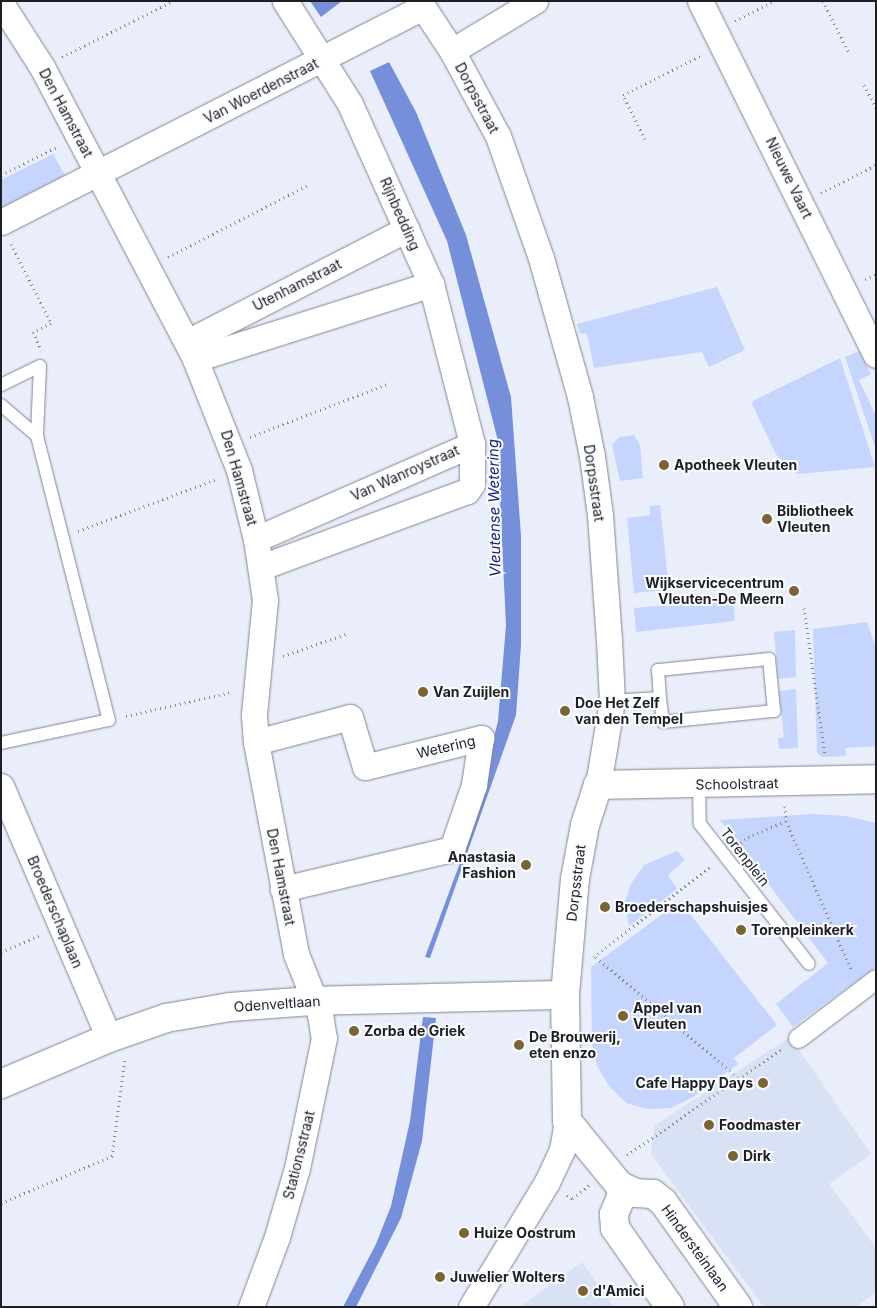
<!DOCTYPE html>
<style>
body{margin:0}
#map{position:relative;width:877px;height:1308px;overflow:hidden;background:#e9eefa;font-family:Inter,sans-serif}
div>[style]{position:absolute}
.built>*{inset:0;background:#d9e1f4}
.green>*{inset:0;background:#c6d5fd}
.water>*{inset:0;background:#758fda}
.path>*{height:3px;margin-top:-1.5px;transform-origin:0;background:repeating-linear-gradient(90deg,#848790 0 1px,transparent 0 5px)}
.roads{filter:drop-shadow(0 0 1px #818690) drop-shadow(0 0 1px #818690)}
.service>*{height:12px;margin:-6px;padding:0 6px;transform-origin:6px;border-radius:6px;background:#fff}
.pedestrian>*{height:19px;margin:-9.5px;padding:0 9.5px;transform-origin:9.5px;border-radius:9.5px;background:#fff}
.minor>*{height:25px;margin:-12.5px;padding:0 12.5px;transform-origin:12.5px;border-radius:12.5px;background:#fff}
.tertiary>*{height:28px;margin:-14px;padding:0 14px;transform-origin:14px;border-radius:14px;background:#fff}
.dots>*{width:14px;height:14px;translate:-50% -50%;box-sizing:border-box;border:2px solid #fafbfe;border-radius:50%}
span{translate:-50% -50%;white-space:nowrap;text-align:center;line-height:1.15;-webkit-text-stroke:4px #fafbfe;paint-order:stroke}
.street-label{font-size:14px;color:#1e1f24}
.poi-label{font-size:14px;color:#1e1f24;font-weight:700}
.left{translate:0 -50%;text-align:left}
.right{translate:-100% -50%;text-align:right}
.water-label{font-size:15px;color:#152378;font-style:italic}
.frame{position:absolute;inset:0;border:2px solid #1e1f24;pointer-events:none}
</style>
<div id="map">
<div class="built">
<div style="clip-path:polygon(790px 1037px,871px 1154px,829px 1184px,876px 1248px,876px 1292px,856px 1307px,764px 1307px,651px 1154px,654px 1126px)"></div>
<div style="clip-path:polygon(582px 1262px,614px 1307px,520px 1307px)"></div>
</div>
<div class="green">
<div style="clip-path:polygon(53px 154px,65px 175px,1px 208px,1px 180px)"></div>
<div style="clip-path:polygon(717px 287px,745px 350px,709px 367px,702px 352px,594px 368px,587px 334px,580px 333px,577px 324px)"></div>
<div style="clip-path:polygon(859px 351px,871px 374px,859px 380px,876px 416px,876px 450px,845px 357px)"></div>
<div style="clip-path:polygon(840px 358px,875px 467px,798px 474px,784px 465px,776px 454px,751px 402px)"></div>
<div style="clip-path:polygon(634px 435px,640px 445px,643px 478px,620px 481px,612px 445px,619px 437px)"></div>
<div style="clip-path:polygon(660px 505px,669px 590px,634px 593px,627px 518px,650px 515px,650px 506px)"></div>
<div style="clip-path:polygon(733px 599px,735px 621px,636px 632px,634px 608px)"></div>
<div style="clip-path:polygon(867px 622px,876px 648px,876px 746px,845px 748px,846px 756px,822px 757px,817px 753px,813px 629px)"></div>
<div style="clip-path:polygon(795px 630px,796px 677px,778px 679px,774px 632px)"></div>
<div style="clip-path:polygon(796px 689px,798px 748px,779px 749px,778px 738px,784px 737px,779px 691px)"></div>
<div style="clip-path:polygon(813px 814px,846px 816px,876px 823px,876px 967px,793px 1027px,776px 1004px,828px 963px,720px 820px)"></div>
<div style="clip-path:polygon(677px 851px,685px 860px,668px 875px,677px 889px,629px 926px,625px 902px,631px 884px,644px 865px)"></div>
<div style="clip-path:polygon(680px 901px,777px 1025px,734px 1058px,738px 1064px,693px 1097px,671px 1108px,647px 1109px,626px 1103px,609px 1086px,597px 1066px,592px 1044px,591px 967px)"></div>
</div>
<div class="water">
<div style="clip-path:polygon(310px 1px,342px 1px,321px 17px)"></div>
<div style="clip-path:polygon(389px 62px,416px 112px,466px 235px,511px 397px,521px 536px,521px 645px,516px 715px,430px 958px,425px 957px,467px 844px,498px 721px,506px 625px,497px 437px,447px 241px,370px 71px)"></div>
<div style="clip-path:polygon(423px 1017px,436px 1018px,422px 1141px,401px 1218px,356px 1307px,343px 1307px,376px 1244px,391px 1206px,410px 1121px)"></div>
</div>
<div class="path">
<div style="left:823px;top:1px;width:58px;rotate:63.4deg"></div>
<div style="left:735px;top:21px;width:44px;rotate:-27.1deg"></div>
<div style="left:62px;top:57px;width:124px;rotate:-26.8deg"></div>
<div style="left:864px;top:85px;width:26px;rotate:62deg"></div>
<div style="left:645px;top:139px;width:49px;rotate:-116.6deg"></div>
<div style="left:623px;top:95px;width:89px;rotate:-26.9deg"></div>
<div style="left:1px;top:175px;width:65px;rotate:-26.6deg"></div>
<div style="left:821px;top:193px;width:62px;rotate:-27deg"></div>
<div style="left:11px;top:244px;width:89px;rotate:63.1deg"></div>
<div style="left:51px;top:323px;width:20px;rotate:153deg"></div>
<div style="left:33px;top:332px;width:20px;rotate:66deg"></div>
<div style="left:168px;top:257px;width:157px;rotate:-27.2deg"></div>
<div style="left:865px;top:279px;width:12px;rotate:-24deg"></div>
<div style="left:250px;top:437px;width:147px;rotate:-21.1deg"></div>
<div style="left:78px;top:531px;width:148px;rotate:-20.5deg"></div>
<div style="left:804px;top:608px;width:149px;rotate:81.9deg"></div>
<div style="left:283px;top:656px;width:67px;rotate:-19.2deg"></div>
<div style="left:126px;top:716px;width:109px;rotate:-12.8deg"></div>
<div style="left:785px;top:806px;width:15px;rotate:86deg"></div>
<div style="left:786px;top:821px;width:164px;rotate:66.3deg"></div>
<div style="left:737px;top:846px;width:14px;rotate:-39deg"></div>
<div style="left:748px;top:837px;width:41px;rotate:-22.8deg"></div>
<div style="left:1px;top:952px;width:43px;rotate:-23deg"></div>
<div style="left:594px;top:957px;width:148px;rotate:-37.9deg"></div>
<div style="left:596px;top:957px;width:187px;rotate:40.4deg"></div>
<div style="left:627px;top:1155px;width:189px;rotate:-34.4deg"></div>
<div style="left:567px;top:1195px;width:7px;rotate:34deg"></div>
<div style="left:573px;top:1199px;width:21px;rotate:-41deg"></div>
<div style="left:1px;top:1203px;width:121px;rotate:-22.9deg"></div>
<div style="left:112px;top:1156px;width:99px;rotate:-82.4deg"></div>
</div>
<div class="roads">
<div class="service">
<div style="left:1px;top:385px;width:43px;rotate:-26deg"></div>
<div style="left:40px;top:366px;width:70px;rotate:92.5deg"></div>
<div style="left:37px;top:436px;width:293px;rotate:75.8deg"></div>
<div style="left:109px;top:720px;width:110px;rotate:168deg"></div>
<div style="left:1px;top:405px;width:48px;rotate:40.7deg"></div>
<div style="left:612px;top:701px;width:48px;rotate:-3.6deg"></div>
<div style="left:660px;top:698px;width:24px;rotate:83deg"></div>
<div style="left:663px;top:722px;width:112px;rotate:-5.7deg"></div>
<div style="left:774px;top:711px;width:52px;rotate:-95.5deg"></div>
<div style="left:769px;top:659px;width:112px;rotate:174.3deg"></div>
<div style="left:658px;top:670px;width:28px;rotate:86deg"></div>
<div style="left:699px;top:785px;width:39px;rotate:89deg"></div>
<div style="left:700px;top:824px;width:177px;rotate:52.1deg"></div>
</div>
<div class="pedestrian">
<div style="left:798px;top:1038px;width:98px;rotate:-37.1deg"></div>
</div>
<div class="minor">
<div style="left:285px;top:1px;width:122px;rotate:57.7deg"></div>
<div style="left:350px;top:104px;width:197px;rotate:65.8deg"></div>
<div style="left:431px;top:284px;width:165px;rotate:75.6deg"></div>
<div style="left:419px;top:1px;width:60px;rotate:56.6deg"></div>
<div style="left:452px;top:51px;width:97px;rotate:61.6deg"></div>
<div style="left:498px;top:136px;width:129px;rotate:70.6deg"></div>
<div style="left:541px;top:258px;width:144px;rotate:74.3deg"></div>
<div style="left:580px;top:397px;width:60px;rotate:78.5deg"></div>
<div style="left:592px;top:456px;width:60px;rotate:82.3deg"></div>
<div style="left:600px;top:515px;width:125px;rotate:85.9deg"></div>
<div style="left:609px;top:640px;width:61px;rotate:87.2deg"></div>
<div style="left:612px;top:701px;width:85px;rotate:99.5deg"></div>
<div style="left:700px;top:1px;width:395px;rotate:63.6deg"></div>
<div style="left:1px;top:3px;width:76px;rotate:57.4deg"></div>
<div style="left:42px;top:67px;width:330px;rotate:62.3deg"></div>
<div style="left:195px;top:359px;width:119px;rotate:68.4deg"></div>
<div style="left:239px;top:470px;width:71px;rotate:76.2deg"></div>
<div style="left:256px;top:539px;width:62px;rotate:81.6deg"></div>
<div style="left:265px;top:600px;width:116px;rotate:95.5deg"></div>
<div style="left:254px;top:715px;width:27px;rotate:86deg"></div>
<div style="left:256px;top:742px;width:216px;rotate:79.3deg"></div>
<div style="left:296px;top:954px;width:65px;rotate:68.2deg"></div>
<div style="left:320px;top:1014px;width:24px;rotate:81deg"></div>
<div style="left:324px;top:1038px;width:133px;rotate:101.7deg"></div>
<div style="left:297px;top:1168px;width:72px;rotate:106.2deg"></div>
<div style="left:277px;top:1237px;width:75px;rotate:110.4deg"></div>
<div style="left:452px;top:51px;width:97px;rotate:-31.1deg"></div>
<div style="left:1px;top:222px;width:474px;rotate:-27deg"></div>
<div style="left:187px;top:342px;width:247px;rotate:-27.2deg"></div>
<div style="left:195px;top:359px;width:248px;rotate:-17.6deg"></div>
<div style="left:256px;top:539px;width:236px;rotate:-23.7deg"></div>
<div style="left:472px;top:444px;width:40px;rotate:90deg"></div>
<div style="left:472px;top:484px;width:9px;rotate:126deg"></div>
<div style="left:467px;top:491px;width:220px;rotate:159.7deg"></div>
<div style="left:256px;top:742px;width:97px;rotate:-14.9deg"></div>
<div style="left:350px;top:717px;width:52px;rotate:73.3deg"></div>
<div style="left:365px;top:767px;width:120px;rotate:-14deg"></div>
<div style="left:481px;top:738px;width:48px;rotate:98.5deg"></div>
<div style="left:474px;top:785px;width:68px;rotate:109deg"></div>
<div style="left:452px;top:849px;width:174px;rotate:166.7deg"></div>
<div style="left:1px;top:786px;width:274px;rotate:66.8deg"></div>
<div style="left:471px;top:1307px;width:146px;rotate:-58.7deg"></div>
<div style="left:547px;top:1182px;width:35px;rotate:-65deg"></div>
<div style="left:562px;top:1150px;width:29px;rotate:-80deg"></div>
</div>
<div class="tertiary">
<div style="left:1px;top:1084px;width:117px;rotate:-23.1deg"></div>
<div style="left:109px;top:1038px;width:60px;rotate:-19.3deg"></div>
<div style="left:166px;top:1018px;width:65px;rotate:-9.8deg"></div>
<div style="left:230px;top:1007px;width:82px;rotate:-4.2deg"></div>
<div style="left:312px;top:1001px;width:253px;rotate:-1.4deg"></div>
<div style="left:620px;top:1186px;width:9px;rotate:77deg"></div>
<div style="left:622px;top:1195px;width:21px;rotate:113deg"></div>
<div style="left:614px;top:1214px;width:14px;rotate:86deg"></div>
<div style="left:615px;top:1228px;width:96px;rotate:55.2deg"></div>
<div style="left:738px;top:1307px;width:129px;rotate:-125.5deg"></div>
<div style="left:663px;top:1202px;width:13px;rotate:-141deg"></div>
<div style="left:653px;top:1194px;width:17px;rotate:-177deg"></div>
<div style="left:636px;top:1193px;width:17px;rotate:-156deg"></div>
<div style="left:620px;top:1186px;width:84px;rotate:-129.2deg"></div>
<div style="left:567px;top:1121px;width:126px;rotate:-90.9deg"></div>
<div style="left:565px;top:995px;width:116px;rotate:-85.1deg"></div>
<div style="left:575px;top:879px;width:55px;rotate:-79.5deg"></div>
<div style="left:585px;top:825px;width:42px;rotate:-72deg"></div>
<div style="left:598px;top:785px;width:278px;rotate:-1.2deg"></div>
</div>
</div>
<div class="dots">
<div style="left:664px;top:465px;background:#796534"></div>
<div style="left:767px;top:519px;background:#796534"></div>
<div style="left:794px;top:591px;background:#796534"></div>
<div style="left:423px;top:692px;background:#796534"></div>
<div style="left:565px;top:711px;background:#796534"></div>
<div style="left:526px;top:865px;background:#796534"></div>
<div style="left:605px;top:907px;background:#796534"></div>
<div style="left:741px;top:930px;background:#796534"></div>
<div style="left:623px;top:1016px;background:#796534"></div>
<div style="left:354px;top:1031px;background:#796534"></div>
<div style="left:519px;top:1045px;background:#796534"></div>
<div style="left:763px;top:1083px;background:#796534"></div>
<div style="left:709px;top:1125px;background:#796534"></div>
<div style="left:733px;top:1156px;background:#796534"></div>
<div style="left:464px;top:1233px;background:#796534"></div>
<div style="left:440px;top:1277px;background:#796534"></div>
<div style="left:583px;top:1291px;background:#796534"></div>
</div>
<div class="street-label">
<span style="left:261px;top:91px;rotate:-27deg">Van Woerdenstraat</span>
<span style="left:477px;top:98px;rotate:62deg">Dorpsstraat</span>
<span style="left:66px;top:113px;rotate:62deg">Den Hamstraat</span>
<span style="left:789px;top:178px;rotate:64deg">Nieuwe Vaart</span>
<span style="left:400px;top:214px;rotate:66deg">Rijnbedding</span>
<span style="left:297px;top:285px;rotate:-27deg">Utenhamstraat</span>
<span style="left:405px;top:473px;rotate:-24deg">Van Wanroystraat</span>
<span style="left:239px;top:478px;rotate:74deg">Den Hamstraat</span>
<span style="left:594px;top:483px;rotate:82deg">Dorpsstraat</span>
<span style="left:446px;top:747px;rotate:-13deg">Wetering</span>
<span style="left:737px;top:784px;rotate:-1deg">Schoolstraat</span>
<span style="left:745px;top:857px;rotate:52deg">Torenplein</span>
<span style="left:281px;top:877px;rotate:79deg">Den Hamstraat</span>
<span style="left:576px;top:883px;rotate:-83deg">Dorpsstraat</span>
<span style="left:55px;top:912px;rotate:67deg">Broederschaplaan</span>
<span style="left:277px;top:1004px;rotate:-4deg">Odenveltlaan</span>
<span style="left:299px;top:1155px;rotate:-76deg">Stationsstraat</span>
<span style="left:695px;top:1248px;rotate:54deg">Hindersteinlaan</span>
</div>
<div class="poi-label">
<span class="left" style="left:674px;top:465px">Apotheek Vleuten</span>
<span class="left" style="left:777px;top:519px">Bibliotheek<br>Vleuten</span>
<span class="right" style="left:784px;top:591px">Wijkservicecentrum<br>Vleuten-De Meern</span>
<span class="left" style="left:433px;top:692px">Van Zuijlen</span>
<span class="left" style="left:575px;top:711px">Doe Het Zelf<br>van den Tempel</span>
<span class="right" style="left:516px;top:865px">Anastasia<br>Fashion</span>
<span class="left" style="left:615px;top:907px">Broederschapshuisjes</span>
<span class="left" style="left:751px;top:930px">Torenpleinkerk</span>
<span class="left" style="left:633px;top:1016px">Appel van<br>Vleuten</span>
<span class="left" style="left:364px;top:1031px">Zorba de Griek</span>
<span class="left" style="left:529px;top:1045px">De Brouwerij,<br>eten enzo</span>
<span class="right" style="left:753px;top:1083px">Cafe Happy Days</span>
<span class="left" style="left:719px;top:1125px">Foodmaster</span>
<span class="left" style="left:743px;top:1156px">Dirk</span>
<span class="left" style="left:474px;top:1233px">Huize Oostrum</span>
<span class="left" style="left:450px;top:1277px">Juwelier Wolters</span>
<span class="left" style="left:593px;top:1291px">d'Amici</span>
</div>
<div class="water-label">
<span style="left:494px;top:508px;rotate:-91deg">Vleutense Wetering</span>
</div>
<div class="frame"></div>
</div>
